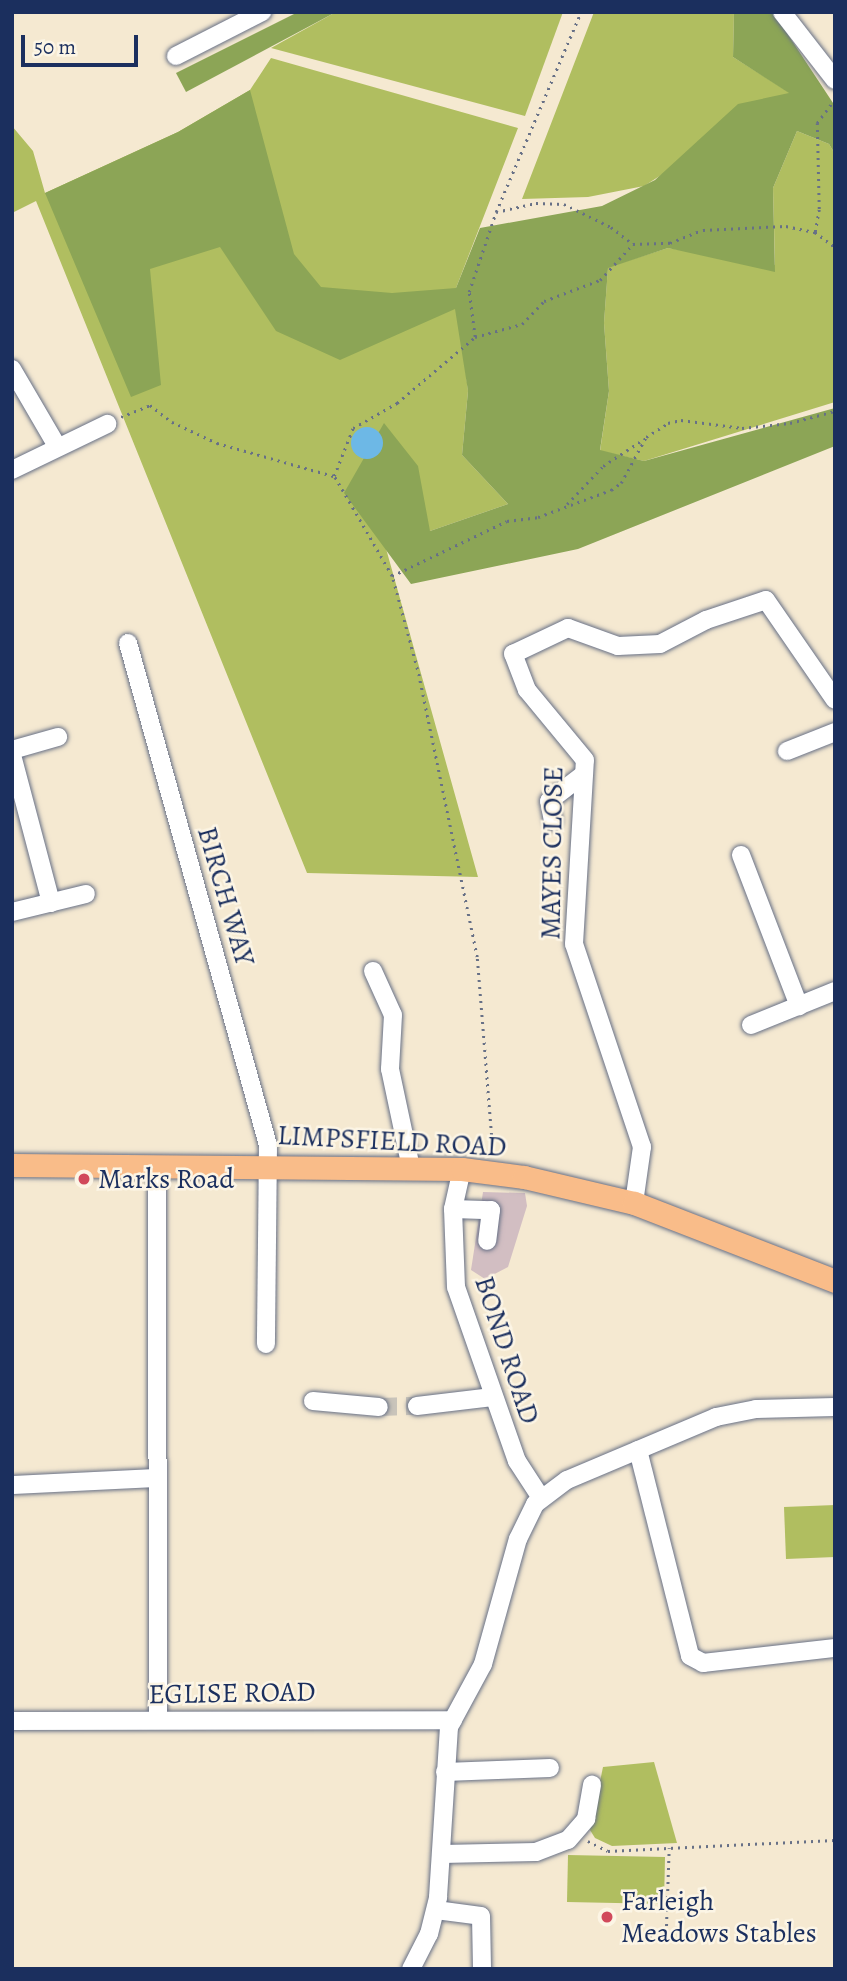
<!DOCTYPE html>
<style>
body{margin:0}
#map{position:relative;width:847px;height:1981px;overflow:hidden;background:#f5e9d1;font-family:Alegreya,serif}
div>[style]{position:absolute}
.industrial>*{inset:0;background:#d2bec2}
.green>*{inset:0;background:#b0be60}
.forest>*{inset:0;background:#8ca556}
.water>*{inset:0;background:#6db8e6}
.round{border-radius:50%}
.minor-tunnel>*{height:18px;margin-top:-9px;transform-origin:0;background:repeating-linear-gradient(90deg,#c9c4ba 0 18px,transparent 0 27px)}
.path>*{height:2.5px;margin-top:-1.25px;transform-origin:0;background:repeating-linear-gradient(90deg,#677086 0 2px,transparent 0 7px)}
.roads{filter:drop-shadow(0 0 2px #677086) drop-shadow(0 0 2px #677086)}
.minor>*{height:18px;margin:-9px;padding:0 9px;transform-origin:9px;border-radius:9px;background:#fff}
.major>*{height:23px;margin:-11.5px;padding:0 11.5px;transform-origin:11.5px;border-radius:11.5px;background:#f9bc89}
.dots>*{width:19px;height:19px;translate:-50% -50%;box-sizing:border-box;border:4px solid #fcf5e5;border-radius:50%}
span{translate:-50% -50%;white-space:nowrap;text-align:center;line-height:1.15;-webkit-text-stroke:5px #fcf5e5;paint-order:stroke}
.street-label{font-size:28px;color:#1b2f5e}
.poi-label{font-size:28px;color:#1b2f5e}
.left{translate:0 -50%;text-align:left}
.frame{position:absolute;inset:0;border:14px solid #1b2f5e;pointer-events:none}
.scale{position:absolute;left:21px;top:35px;width:117px;height:32px;box-sizing:border-box;border:4px solid #1b2f5e;border-top:0;padding-left:9px;font-size:21px;line-height:24px;white-space:nowrap;color:#1b2f5e;-webkit-text-stroke:5px #fcf5e5;paint-order:stroke}
</style>
<div id="map">
<div class="industrial">
<div style="clip-path:polygon(483px 1192px,525px 1193px,527px 1206px,508px 1267px,485px 1279px,471px 1270px)"></div>
</div>
<div class="green">
<div style="clip-path:polygon(336px 12px,563px 12px,525px 116px,271px 48px)"></div>
<div style="clip-path:polygon(594px 12px,734px 12px,733px 57px,790px 93px,644px 186px,588px 197px,522px 199px)"></div>
<div style="clip-path:polygon(271px 58px,518px 128px,456px 288px,468px 391px,462px 455px,508px 504px,430px 531px,364px 470px,478px 877px,307px 873px,36px 201px,12px 213px,12px 126px,33px 151px,45px 193px,178px 132px,250px 90px)"></div>
<div style="clip-path:polygon(797px 131px,829px 144px,835px 154px,835px 402px,644px 461px,600px 451px,609px 391px,604px 323px,608px 267px,668px 248px,775px 265px,773px 188px)"></div>
<div style="clip-path:polygon(835px 1505px,835px 1557px,786px 1559px,784px 1507px)"></div>
<div style="clip-path:polygon(654px 1762px,677px 1843px,612px 1846px,595px 1838px,590px 1830px,603px 1767px)"></div>
<div style="clip-path:polygon(568px 1855px,665px 1857px,664px 1904px,567px 1902px)"></div>
</div>
<div class="forest">
<div style="clip-path:polygon(298px 12px,336px 12px,186px 92px,176px 73px)"></div>
<div style="clip-path:polygon(734px 12px,773px 12px,835px 106px,835px 154px,829px 144px,797px 131px,773px 188px,775px 272px,668px 248px,608px 268px,604px 323px,609px 391px,600px 450px,644px 461px,835px 408px,835px 446px,578px 549px,411px 584px,344px 493px,384px 423px,418px 466px,430px 531px,508px 504px,462px 455px,468px 391px,455px 309px,340px 360px,276px 331px,220px 247px,150px 269px,161px 385px,131px 397px,45px 193px,178px 132px,250px 90px,294px 254px,321px 287px,392px 293px,456px 288px,480px 228px,602px 206px,655px 180px,738px 104px,789px 93px,733px 57px)"></div>
</div>
<div class="water">
<div class="round" style="left:351px;top:427px;width:32px;height:32px"></div>
</div>
<div class="minor-tunnel">
<div style="left:379px;top:1407px;width:38px;rotate:-2deg"></div>
</div>
<div class="path">
<div style="left:496px;top:212px;width:41px;rotate:-12.7deg"></div>
<div style="left:536px;top:203px;width:28px;rotate:2deg"></div>
<div style="left:564px;top:204px;width:52px;rotate:26.1deg"></div>
<div style="left:611px;top:227px;width:28px;rotate:38deg"></div>
<div style="left:815px;top:232px;width:23px;rotate:-80deg"></div>
<div style="left:819px;top:209px;width:86px;rotate:-91.3deg"></div>
<div style="left:817px;top:123px;width:30px;rotate:-53deg"></div>
<div style="left:475px;top:337px;width:49px;rotate:-15.5deg"></div>
<div style="left:522px;top:324px;width:32px;rotate:-46deg"></div>
<div style="left:544px;top:301px;width:60px;rotate:-20.6deg"></div>
<div style="left:600px;top:280px;width:49px;rotate:-47.5deg"></div>
<div style="left:633px;top:244px;width:37px;rotate:-2deg"></div>
<div style="left:670px;top:243px;width:35px;rotate:-22deg"></div>
<div style="left:703px;top:230px;width:83px;rotate:-2.8deg"></div>
<div style="left:786px;top:226px;width:30px;rotate:12deg"></div>
<div style="left:815px;top:232px;width:25px;rotate:37deg"></div>
<div style="left:121px;top:417px;width:31px;rotate:-22deg"></div>
<div style="left:150px;top:405px;width:28px;rotate:38deg"></div>
<div style="left:172px;top:422px;width:50px;rotate:25deg"></div>
<div style="left:217px;top:443px;width:122px;rotate:15.8deg"></div>
<div style="left:567px;top:504px;width:52px;rotate:-46.5deg"></div>
<div style="left:603px;top:466px;width:49px;rotate:-33.4deg"></div>
<div style="left:392px;top:576px;width:127px;rotate:-25.6deg"></div>
<div style="left:507px;top:521px;width:31px;rotate:-7deg"></div>
<div style="left:538px;top:517px;width:78px;rotate:-20.3deg"></div>
<div style="left:611px;top:490px;width:12px;rotate:-35deg"></div>
<div style="left:621px;top:483px;width:52px;rotate:-61.5deg"></div>
<div style="left:646px;top:437px;width:26px;rotate:-32deg"></div>
<div style="left:668px;top:423px;width:13px;rotate:-13deg"></div>
<div style="left:681px;top:420px;width:62px;rotate:7.5deg"></div>
<div style="left:742px;top:428px;width:48px;rotate:-5.9deg"></div>
<div style="left:790px;top:423px;width:47px;rotate:-14.9deg"></div>
<div style="left:493px;top:1156px;width:200px;rotate:-94.6deg"></div>
<div style="left:477px;top:957px;width:287px;rotate:-101.7deg"></div>
<div style="left:419px;top:676px;width:104px;rotate:-105.1deg"></div>
<div style="left:392px;top:576px;width:116px;rotate:-120.1deg"></div>
<div style="left:334px;top:476px;width:52px;rotate:-68.4deg"></div>
<div style="left:353px;top:428px;width:51px;rotate:-29.6deg"></div>
<div style="left:397px;top:403px;width:102px;rotate:-40.2deg"></div>
<div style="left:475px;top:337px;width:45px;rotate:-97.6deg"></div>
<div style="left:469px;top:292px;width:84px;rotate:-71.4deg"></div>
<div style="left:496px;top:212px;width:217px;rotate:-67deg"></div>
<div style="left:588px;top:1841px;width:22px;rotate:27deg"></div>
<div style="left:608px;top:1851px;width:227px;rotate:-2.8deg"></div>
<div style="left:622px;top:1940px;width:45px;rotate:-9deg"></div>
<div style="left:666px;top:1933px;width:85px;rotate:-88deg"></div>
</div>
<div class="roads">
<div class="minor">
<div style="left:782px;top:12px;width:86px;rotate:52.1deg"></div>
<div style="left:176px;top:56px;width:97px;rotate:-27.1deg"></div>
<div style="left:12px;top:369px;width:89px;rotate:59.7deg"></div>
<div style="left:12px;top:470px;width:106px;rotate:-25.8deg"></div>
<div style="left:128px;top:643px;width:521px;rotate:74.42deg"></div>
<div style="left:268px;top:1145px;width:199px;rotate:90.6deg"></div>
<div style="left:12px;top:750px;width:48px;rotate:-15.8deg"></div>
<div style="left:787px;top:751px;width:52px;rotate:-21.6deg"></div>
<div style="left:12px;top:755px;width:153px;rotate:75.2deg"></div>
<div style="left:553px;top:821px;width:20px;rotate:-101deg"></div>
<div style="left:549px;top:801px;width:44px;rotate:-37.6deg"></div>
<div style="left:741px;top:855px;width:162px;rotate:69deg"></div>
<div style="left:12px;top:912px;width:76px;rotate:-13.7deg"></div>
<div style="left:373px;top:971px;width:48px;rotate:65.6deg"></div>
<div style="left:393px;top:1015px;width:54px;rotate:93.2deg"></div>
<div style="left:390px;top:1069px;width:101px;rotate:78deg"></div>
<div style="left:751px;top:1025px;width:91px;rotate:-22deg"></div>
<div style="left:157px;top:1167px;width:553px;rotate:89.9deg"></div>
<div style="left:462px;top:1169px;width:41px;rotate:102.7deg"></div>
<div style="left:453px;top:1209px;width:78px;rotate:87.8deg"></div>
<div style="left:456px;top:1287px;width:184px;rotate:70.7deg"></div>
<div style="left:517px;top:1461px;width:44px;rotate:57deg"></div>
<div style="left:634px;top:1203px;width:57px;rotate:-81.9deg"></div>
<div style="left:642px;top:1147px;width:214px;rotate:-108.5deg"></div>
<div style="left:574px;top:944px;width:184px;rotate:-86.6deg"></div>
<div style="left:585px;top:760px;width:91px;rotate:-129.6deg"></div>
<div style="left:527px;top:690px;width:39px;rotate:-111deg"></div>
<div style="left:513px;top:654px;width:61px;rotate:-25.3deg"></div>
<div style="left:568px;top:628px;width:53px;rotate:19.8deg"></div>
<div style="left:618px;top:646px;width:42px;rotate:-2.7deg"></div>
<div style="left:660px;top:644px;width:52px;rotate:-27.6deg"></div>
<div style="left:706px;top:620px;width:63px;rotate:-18.4deg"></div>
<div style="left:766px;top:600px;width:121px;rotate:55.4deg"></div>
<div style="left:453px;top:1209px;width:38px;rotate:2deg"></div>
<div style="left:491px;top:1210px;width:31px;rotate:97deg"></div>
<div style="left:313px;top:1401px;width:66px;rotate:5.2deg"></div>
<div style="left:417px;top:1406px;width:76px;rotate:-6.8deg"></div>
<div style="left:638px;top:1450px;width:212px;rotate:75.8deg"></div>
<div style="left:690px;top:1656px;width:15px;rotate:28deg"></div>
<div style="left:703px;top:1663px;width:133px;rotate:-6.5deg"></div>
<div style="left:12px;top:1485px;width:145px;rotate:-2.8deg"></div>
<div style="left:12px;top:1721px;width:441px;rotate:-0.1deg"></div>
<div style="left:445px;top:1772px;width:105px;rotate:-2.2deg"></div>
<div style="left:442px;top:1854px;width:94px;rotate:-1.2deg"></div>
<div style="left:536px;top:1852px;width:34px;rotate:-21deg"></div>
<div style="left:568px;top:1840px;width:28px;rotate:-49deg"></div>
<div style="left:586px;top:1819px;width:35px;rotate:-80deg"></div>
<div style="left:436px;top:1910px;width:45px;rotate:7.6deg"></div>
<div style="left:481px;top:1916px;width:53px;rotate:88.9deg"></div>
<div style="left:411px;top:1969px;width:39px;rotate:-63deg"></div>
<div style="left:429px;top:1934px;width:38px;rotate:-76deg"></div>
<div style="left:438px;top:1897px;width:170px;rotate:-86.3deg"></div>
<div style="left:449px;top:1727px;width:72px;rotate:-61.6deg"></div>
<div style="left:483px;top:1664px;width:130px;rotate:-74.4deg"></div>
<div style="left:518px;top:1539px;width:39px;rotate:-64deg"></div>
<div style="left:535px;top:1504px;width:40px;rotate:-37deg"></div>
<div style="left:567px;top:1480px;width:162px;rotate:-22.9deg"></div>
<div style="left:716px;top:1417px;width:41px;rotate:-11.3deg"></div>
<div style="left:756px;top:1409px;width:79px;rotate:-1.5deg"></div>
</div>
<div class="major">
<div style="left:12px;top:1165px;width:450px;rotate:0.5deg"></div>
<div style="left:462px;top:1169px;width:63px;rotate:7.4deg"></div>
<div style="left:524px;top:1177px;width:113px;rotate:13.3deg"></div>
<div style="left:634px;top:1203px;width:216px;rotate:21.2deg"></div>
</div>
</div>
<div class="dots">
<div style="left:84px;top:1179px;background:#d1495b"></div>
<div style="left:607px;top:1917px;background:#d1495b"></div>
</div>
<div class="street-label">
<span style="left:552px;top:853px;rotate:-89deg">MAYES CLOSE</span>
<span style="left:226px;top:896px;rotate:74deg">BIRCH WAY</span>
<span style="left:392px;top:1141px;rotate:3deg">LIMPSFIELD ROAD</span>
<span style="left:507px;top:1350px;rotate:72deg">BOND ROAD</span>
<span style="left:232px;top:1693px;rotate:-1deg">EGLISE ROAD</span>
</div>
<div class="poi-label">
<span class="left" style="left:98px;top:1179px">Marks Road</span>
<span class="left" style="left:621px;top:1917px">Farleigh<br>Meadows Stables</span>
</div>
<div class="frame"></div>
<div class="scale">50 m</div>
</div>
